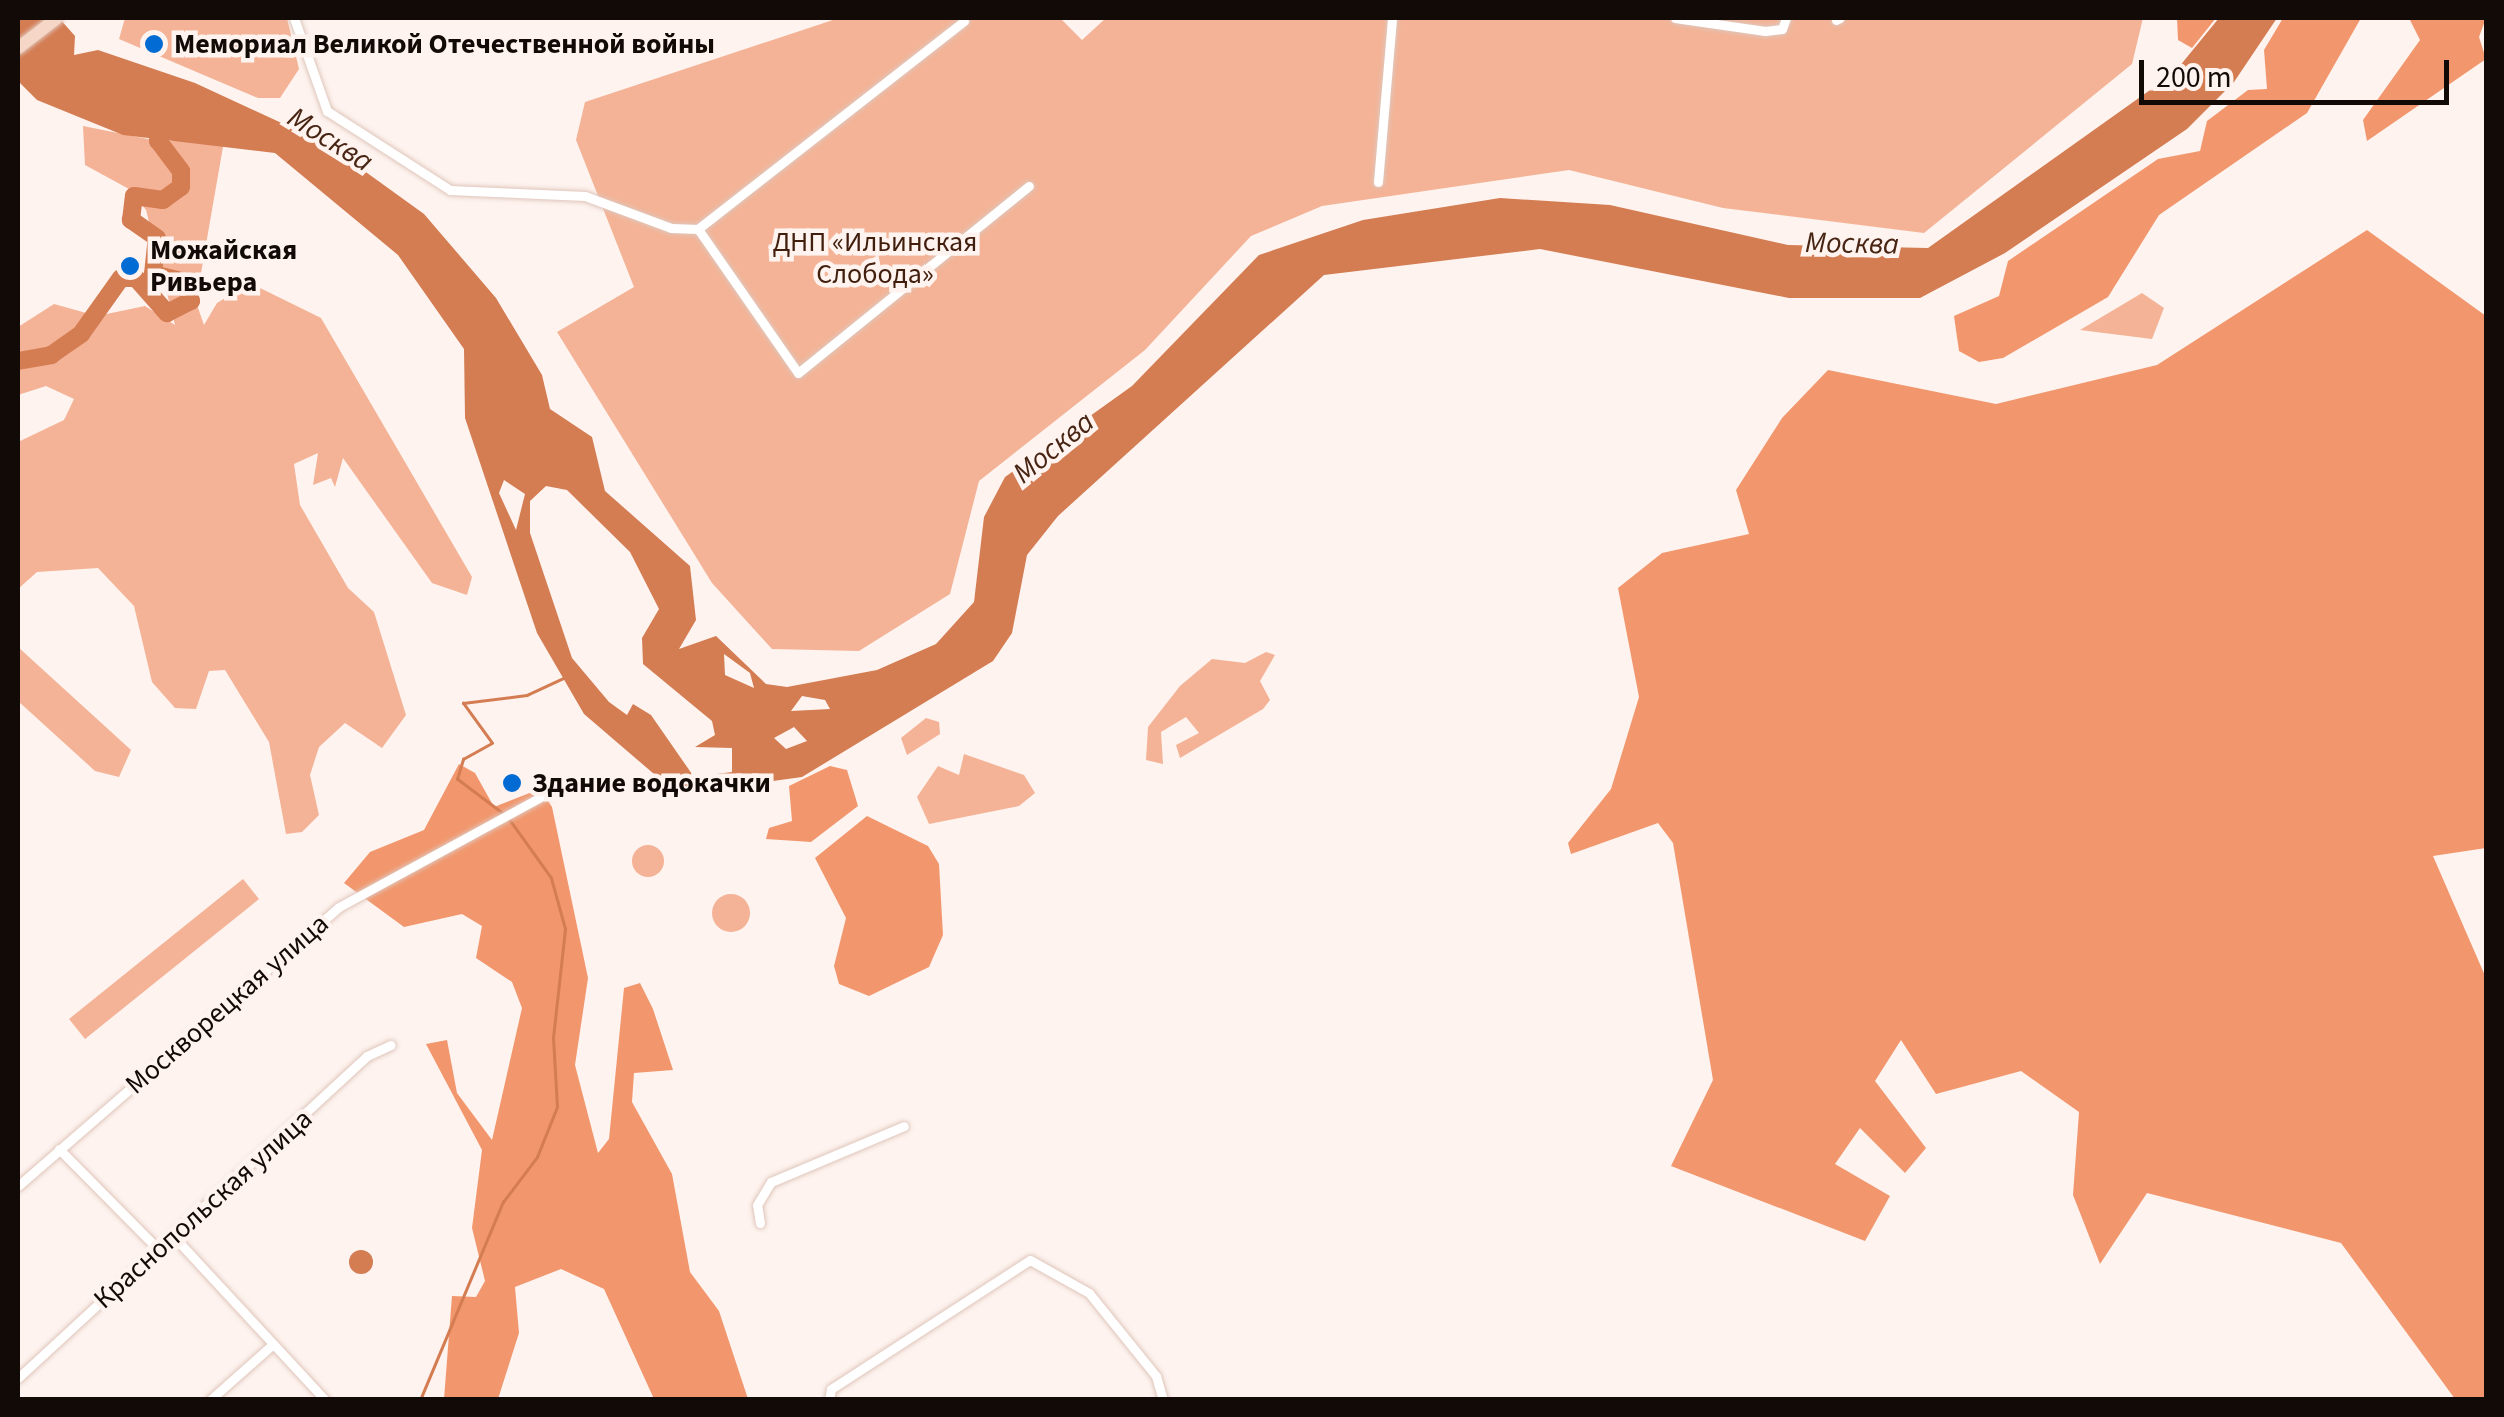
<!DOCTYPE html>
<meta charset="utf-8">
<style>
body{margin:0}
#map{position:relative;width:2504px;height:1417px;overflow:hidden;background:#fef3ef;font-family:"Source Sans 3",sans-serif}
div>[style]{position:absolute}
.green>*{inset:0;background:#f4b396}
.round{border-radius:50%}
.forest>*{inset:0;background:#f2976d}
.water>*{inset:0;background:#d47c52}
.stream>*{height:2.5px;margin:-1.25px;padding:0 1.25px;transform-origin:1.25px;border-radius:1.25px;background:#d47c52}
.river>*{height:18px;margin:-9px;padding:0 9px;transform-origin:9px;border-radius:9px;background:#d47c52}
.roads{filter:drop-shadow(0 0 2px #dfc6bb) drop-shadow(0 0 2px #dfc6bb)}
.minor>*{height:9px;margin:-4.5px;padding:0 4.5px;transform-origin:4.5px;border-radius:4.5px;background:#fff}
.primary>*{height:12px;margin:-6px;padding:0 6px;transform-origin:6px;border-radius:6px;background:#f5d6c7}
.dots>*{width:28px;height:28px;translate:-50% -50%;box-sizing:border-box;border:5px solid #fef3ef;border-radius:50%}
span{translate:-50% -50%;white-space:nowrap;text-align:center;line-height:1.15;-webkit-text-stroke:9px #fef3ef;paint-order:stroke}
.poi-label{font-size:28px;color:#120a07;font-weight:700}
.left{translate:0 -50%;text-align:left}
.park-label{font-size:28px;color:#421e0d}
.street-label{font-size:28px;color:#120a07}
.water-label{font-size:30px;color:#482413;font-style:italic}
.frame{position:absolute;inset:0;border:20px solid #120a07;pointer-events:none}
.scale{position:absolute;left:2139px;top:60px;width:310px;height:45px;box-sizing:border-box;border:5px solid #120a07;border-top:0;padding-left:12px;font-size:30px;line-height:35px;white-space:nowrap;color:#120a07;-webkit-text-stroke:8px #fef3ef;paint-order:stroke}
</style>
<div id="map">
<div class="green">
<div style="clip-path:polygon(125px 18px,287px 18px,299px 69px,280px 98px,258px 98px,119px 39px)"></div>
<div style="clip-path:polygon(839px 18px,1060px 18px,1082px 40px,1106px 18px,2143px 18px,2132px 64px,1924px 233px,1723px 208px,1569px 170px,1322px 206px,1251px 236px,1145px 350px,979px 481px,950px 594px,859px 651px,772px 649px,712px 583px,557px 332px,634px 287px,576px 140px,585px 102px)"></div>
<div style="clip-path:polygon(83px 126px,158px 141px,224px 141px,196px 302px,204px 325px,217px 303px,250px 283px,321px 318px,472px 577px,467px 595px,432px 583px,343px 458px,335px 487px,331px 478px,313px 485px,318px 453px,294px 464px,300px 505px,348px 588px,374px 612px,406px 715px,382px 748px,345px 723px,319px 747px,310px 775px,319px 815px,302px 832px,286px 834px,269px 742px,225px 670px,209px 671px,196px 709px,175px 708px,152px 682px,134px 606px,98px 568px,37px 572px,18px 589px,18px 442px,64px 420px,74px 399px,46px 386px,18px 395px,18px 327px,54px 304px,97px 316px,145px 306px,175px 325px,146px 210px,129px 189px,85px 165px)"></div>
<div style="clip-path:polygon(2142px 293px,2164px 308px,2152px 339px,2080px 330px)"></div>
<div style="clip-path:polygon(18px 647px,131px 750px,119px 777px,95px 771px,18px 701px)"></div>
<div style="clip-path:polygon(1266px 652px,1275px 655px,1260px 681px,1270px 700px,1263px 709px,1180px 758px,1176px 745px,1199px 733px,1186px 717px,1161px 732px,1163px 764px,1146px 760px,1148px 727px,1180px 686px,1212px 659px,1245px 663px)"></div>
<div style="clip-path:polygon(926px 718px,939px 722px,940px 734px,907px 755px,901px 738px)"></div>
<div style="clip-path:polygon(964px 754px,1024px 775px,1035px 793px,1019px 806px,929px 824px,917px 797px,938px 766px,959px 775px)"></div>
<div class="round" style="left:632px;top:845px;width:32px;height:32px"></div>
<div style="clip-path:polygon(243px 879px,259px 899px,85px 1039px,69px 1019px)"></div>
<div class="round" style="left:712px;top:894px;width:38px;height:38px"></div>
</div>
<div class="forest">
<div style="clip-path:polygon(2177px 18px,2216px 18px,2192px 48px,2178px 40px)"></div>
<div style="clip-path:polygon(2283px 18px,2361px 18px,2307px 113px,2159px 215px,2108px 297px,2003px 358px,1979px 362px,1959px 351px,1954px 316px,1999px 296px,2008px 261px,2158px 159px,2200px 151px,2207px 121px,2248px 90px,2267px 89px,2264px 50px)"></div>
<div style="clip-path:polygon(2409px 18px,2486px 18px,2479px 37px,2486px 59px,2367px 141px,2363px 120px,2420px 40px)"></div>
<div style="clip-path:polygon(2367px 230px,2486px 316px,2486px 848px,2433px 856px,2486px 978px,2486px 1399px,2455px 1399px,2341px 1243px,2147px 1193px,2100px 1264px,2073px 1195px,2079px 1112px,2021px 1071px,1936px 1094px,1901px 1040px,1875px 1081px,1926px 1148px,1905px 1173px,1860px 1128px,1835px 1164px,1890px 1196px,1865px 1241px,1671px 1166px,1713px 1080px,1673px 843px,1658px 823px,1571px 854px,1568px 843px,1611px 789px,1639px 697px,1618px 588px,1662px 553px,1749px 534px,1736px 490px,1782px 418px,1828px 370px,1996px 404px,2157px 365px)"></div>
<div style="clip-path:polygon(459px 764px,475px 773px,494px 807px,540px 789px,552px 807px,588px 978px,575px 1065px,598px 1153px,609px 1139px,624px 988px,640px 983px,653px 1009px,673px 1070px,634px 1073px,632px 1102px,672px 1174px,690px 1272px,719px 1311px,748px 1399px,654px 1399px,604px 1289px,561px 1269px,515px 1287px,519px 1333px,498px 1399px,444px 1399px,452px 1296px,476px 1297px,485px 1281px,472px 1228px,482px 1150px,426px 1044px,447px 1040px,457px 1093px,492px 1140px,522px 1008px,512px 982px,476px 958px,482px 926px,462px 914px,404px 927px,344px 883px,370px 852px,424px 830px)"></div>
<div style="clip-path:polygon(830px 766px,847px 770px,858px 806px,811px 842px,766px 839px,769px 828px,792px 821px,789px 786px)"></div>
<div style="clip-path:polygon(867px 816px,928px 846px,939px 864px,943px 935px,929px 967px,869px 996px,839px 984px,834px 966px,846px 918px,815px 858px)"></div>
</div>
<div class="water">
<div style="clip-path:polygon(evenodd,18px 18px,59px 18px,75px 36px,74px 55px,98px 50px,195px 83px,327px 144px,424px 214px,496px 298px,542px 375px,550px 409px,592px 437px,605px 491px,690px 566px,696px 620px,679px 649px,716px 636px,766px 684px,787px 687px,877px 670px,936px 644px,974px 602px,984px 517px,1005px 477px,1132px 386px,1259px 255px,1363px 220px,1500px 198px,1610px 205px,1788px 245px,1928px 248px,2174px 73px,2219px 18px,2277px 18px,2234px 82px,2187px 129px,2005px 253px,1920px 298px,1789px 298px,1540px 249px,1324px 275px,1058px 516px,1027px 555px,1012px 633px,993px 661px,802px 777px,698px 791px,668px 786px,584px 714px,537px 633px,465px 418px,464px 349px,398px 255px,275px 153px,123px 135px,37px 100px,18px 81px,18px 18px,504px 480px,525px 494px,516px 530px,499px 493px,504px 480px,18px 18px,546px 486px,567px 490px,630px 552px,659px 609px,642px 638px,643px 664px,712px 721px,715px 735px,695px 747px,732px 748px,732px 772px,694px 777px,651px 715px,633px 704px,627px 715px,609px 702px,572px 658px,530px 533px,530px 501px,546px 486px,18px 18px,724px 654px,750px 673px,754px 688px,725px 675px,724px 654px,18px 18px,802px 696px,825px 700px,830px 709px,791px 711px,802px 696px,18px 18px,794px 727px,807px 741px,786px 749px,774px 738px,794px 727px)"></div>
<div class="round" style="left:349px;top:1250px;width:24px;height:24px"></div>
</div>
<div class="stream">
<div style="left:502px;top:813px;width:56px;rotate:-142.9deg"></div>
<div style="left:457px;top:779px;width:21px;rotate:-73deg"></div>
<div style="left:463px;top:759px;width:33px;rotate:-29deg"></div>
<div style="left:492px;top:743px;width:49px;rotate:-125.9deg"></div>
<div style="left:463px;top:703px;width:64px;rotate:-7.1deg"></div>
<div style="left:527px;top:695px;width:40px;rotate:-25deg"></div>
<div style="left:420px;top:1400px;width:215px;rotate:-67.3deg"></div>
<div style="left:503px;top:1202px;width:56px;rotate:-52.9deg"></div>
<div style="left:537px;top:1157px;width:54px;rotate:-68.2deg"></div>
<div style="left:557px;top:1107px;width:69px;rotate:-93.3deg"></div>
<div style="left:553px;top:1038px;width:110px;rotate:-83.7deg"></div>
<div style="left:565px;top:929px;width:53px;rotate:-105.4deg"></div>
<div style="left:551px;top:878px;width:74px;rotate:-125.6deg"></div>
</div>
<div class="river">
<div style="left:18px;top:361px;width:34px;rotate:-10deg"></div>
<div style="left:51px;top:355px;width:37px;rotate:-35deg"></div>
<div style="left:81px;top:334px;width:69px;rotate:-54.5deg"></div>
<div style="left:121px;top:278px;width:15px"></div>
<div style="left:136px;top:278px;width:47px;rotate:48.5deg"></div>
<div style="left:167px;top:313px;width:27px;rotate:-27deg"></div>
<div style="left:191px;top:301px;width:20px;rotate:-108deg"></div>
<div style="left:185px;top:282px;width:33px;rotate:-166deg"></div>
<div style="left:153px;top:274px;width:36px;rotate:-84deg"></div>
<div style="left:157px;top:238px;width:32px;rotate:-145deg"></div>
<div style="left:131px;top:220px;width:24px;rotate:-83deg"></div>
<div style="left:134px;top:196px;width:29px;rotate:8deg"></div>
<div style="left:163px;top:200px;width:22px;rotate:-36deg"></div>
<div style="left:181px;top:187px;width:16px;rotate:-90deg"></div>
<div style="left:181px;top:171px;width:38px;rotate:-127deg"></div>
<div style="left:158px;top:141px;width:23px;rotate:-80deg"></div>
</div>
<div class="roads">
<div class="minor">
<div style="left:294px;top:18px;width:99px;rotate:70.5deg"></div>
<div style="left:327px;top:111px;width:146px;rotate:32.7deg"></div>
<div style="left:450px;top:190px;width:135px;rotate:2.5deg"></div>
<div style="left:585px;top:196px;width:92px;rotate:20.4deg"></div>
<div style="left:671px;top:228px;width:27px;rotate:2deg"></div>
<div style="left:1675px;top:18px;width:91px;rotate:8.2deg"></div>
<div style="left:1765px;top:31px;width:17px;rotate:-7deg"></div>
<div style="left:1782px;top:29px;width:12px;rotate:-70deg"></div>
<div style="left:1836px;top:20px;width:4px;rotate:-27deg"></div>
<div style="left:964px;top:21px;width:338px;rotate:142deg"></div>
<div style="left:698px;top:229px;width:175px;rotate:55.2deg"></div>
<div style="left:798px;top:373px;width:297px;rotate:-39deg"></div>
<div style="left:1378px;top:182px;width:165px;rotate:-85.1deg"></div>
<div style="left:59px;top:1149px;width:138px;rotate:45.3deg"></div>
<div style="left:18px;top:1186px;width:425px;rotate:-41deg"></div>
<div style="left:339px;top:907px;width:248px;rotate:-28.6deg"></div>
<div style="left:760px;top:1223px;width:18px;rotate:-99deg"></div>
<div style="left:757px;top:1205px;width:27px;rotate:-59deg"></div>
<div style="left:771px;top:1182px;width:144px;rotate:-22.8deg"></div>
<div style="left:177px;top:1240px;width:218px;rotate:47.2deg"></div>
<div style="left:18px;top:1378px;width:475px;rotate:-42.7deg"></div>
<div style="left:367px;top:1056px;width:26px;rotate:-25deg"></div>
<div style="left:210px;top:1400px;width:80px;rotate:-41.5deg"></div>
<div style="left:829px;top:1400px;width:11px;rotate:-80deg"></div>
<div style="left:831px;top:1389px;width:237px;rotate:-33deg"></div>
<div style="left:1030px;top:1260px;width:68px;rotate:29.2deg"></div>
<div style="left:1089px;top:1293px;width:107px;rotate:51.1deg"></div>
<div style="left:1156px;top:1376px;width:25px;rotate:74deg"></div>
</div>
<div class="primary">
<div style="left:18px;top:48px;width:49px;rotate:-37.6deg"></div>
</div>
</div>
<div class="dots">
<div style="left:154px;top:44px;background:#036cd4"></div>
<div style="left:130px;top:266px;background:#036cd4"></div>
<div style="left:512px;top:783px;background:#036cd4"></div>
</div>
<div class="poi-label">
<span class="left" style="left:174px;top:44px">Мемориал Великой Отечественной войны</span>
<span class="left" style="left:150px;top:266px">Можайская<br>Ривьера</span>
<span class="left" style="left:532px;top:783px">Здание водокачки</span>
</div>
<div class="park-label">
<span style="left:875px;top:258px">ДНП «Ильинская<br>Слобода»</span>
</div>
<div class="street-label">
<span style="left:227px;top:1004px;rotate:-41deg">Москворецкая улица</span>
<span style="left:203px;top:1209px;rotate:-42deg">Краснопольская улица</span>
</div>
<div class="water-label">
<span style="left:330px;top:140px;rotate:32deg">Москва</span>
<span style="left:1852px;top:244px;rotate:1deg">Москва</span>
<span style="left:1054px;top:448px;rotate:-39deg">Москва</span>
</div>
<div class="frame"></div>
<div class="scale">200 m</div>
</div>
